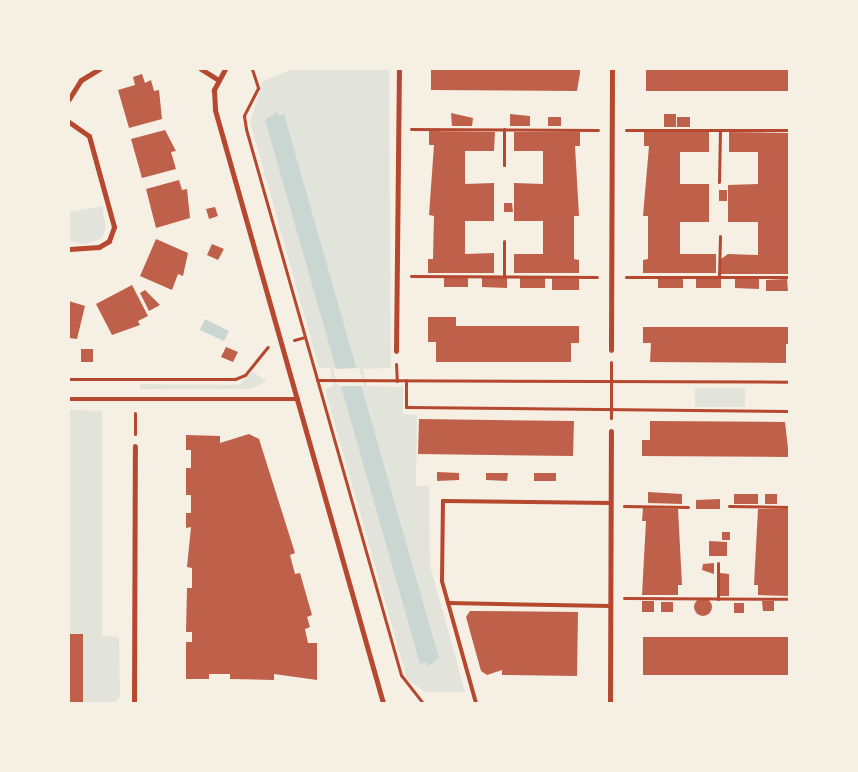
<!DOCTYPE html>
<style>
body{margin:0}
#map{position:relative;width:858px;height:772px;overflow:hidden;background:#f6efe4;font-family:"Fira Sans",sans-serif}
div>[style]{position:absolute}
.green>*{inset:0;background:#e2e4dc}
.water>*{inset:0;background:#c9d6d2}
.pier>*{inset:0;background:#f6efe4}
.building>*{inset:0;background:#bf614a}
.round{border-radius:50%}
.path>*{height:3px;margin:-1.5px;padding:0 1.5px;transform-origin:1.5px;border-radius:1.5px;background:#b5482f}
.service>*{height:4px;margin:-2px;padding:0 2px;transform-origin:2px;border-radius:2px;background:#b5482f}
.minor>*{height:5px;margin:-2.5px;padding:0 2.5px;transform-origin:2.5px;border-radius:2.5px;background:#b5482f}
span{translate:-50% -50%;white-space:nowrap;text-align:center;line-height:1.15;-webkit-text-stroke:4.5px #f6efe4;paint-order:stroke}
.frame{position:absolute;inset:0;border:70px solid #f6efe4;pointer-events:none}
</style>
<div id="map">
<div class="green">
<div style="clip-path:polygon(evenodd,293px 69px,389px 69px,391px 368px,363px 369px,367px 386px,403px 387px,403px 414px,417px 415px,416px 486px,429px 486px,430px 566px,465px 692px,425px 692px,407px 679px,325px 389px,334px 386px,330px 368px,319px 368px,250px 122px,263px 81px,293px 69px,277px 112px,279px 116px,284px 115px,439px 658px,428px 667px,426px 662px,420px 664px,265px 120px,277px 112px)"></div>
<div style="clip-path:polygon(102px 206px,106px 228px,101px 239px,86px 244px,70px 241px,69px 212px)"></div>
<div style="clip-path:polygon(253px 372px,267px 381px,251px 389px,140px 389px,140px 384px,238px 385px)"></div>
<div style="clip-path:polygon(695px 388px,745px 388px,745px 407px,695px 407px)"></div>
<div style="clip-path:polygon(69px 410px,102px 411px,102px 636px,119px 637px,120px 696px,115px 703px,69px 703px,82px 703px,83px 634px,69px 634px)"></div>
</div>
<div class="water">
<div style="clip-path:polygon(277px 112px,279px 116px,284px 114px,439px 658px,428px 667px,426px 662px,420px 664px,265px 120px)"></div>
<div style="clip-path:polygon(205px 319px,229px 331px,224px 341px,200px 330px)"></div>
</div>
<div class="pier">
<div style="clip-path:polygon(359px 368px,364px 386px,338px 386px,333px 369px)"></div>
</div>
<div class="building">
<div style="clip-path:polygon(431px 69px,580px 69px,580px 73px,577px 91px,431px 90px)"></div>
<div style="clip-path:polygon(646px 69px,789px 69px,789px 91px,646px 91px)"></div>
<div style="clip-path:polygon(142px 74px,145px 83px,151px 80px,154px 91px,159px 90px,162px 119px,129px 128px,118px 90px,135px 85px,133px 77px)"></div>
<div style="clip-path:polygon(451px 113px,473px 118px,472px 126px,452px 126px)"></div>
<div style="clip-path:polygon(510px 114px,530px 116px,530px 126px,510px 126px)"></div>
<div style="clip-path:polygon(664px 114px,676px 114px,676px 127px,664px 127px)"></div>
<div style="clip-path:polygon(548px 117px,561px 117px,561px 126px,548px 126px)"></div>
<div style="clip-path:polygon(677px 117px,690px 117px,690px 127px,677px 127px)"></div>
<div style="clip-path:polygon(165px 130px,176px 151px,171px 152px,176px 169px,142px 178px,131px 139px)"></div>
<div style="clip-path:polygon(429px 131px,495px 132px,494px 151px,465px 151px,465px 184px,494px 183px,494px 221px,465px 221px,465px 254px,494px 253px,494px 273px,428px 273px,428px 259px,433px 259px,434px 216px,429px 215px,434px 145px,429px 145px)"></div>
<div style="clip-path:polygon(514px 132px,580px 132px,580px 146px,575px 146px,579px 216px,574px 216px,574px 259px,579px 260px,579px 273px,514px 273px,514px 254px,543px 254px,543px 221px,514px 221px,514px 183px,543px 184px,543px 151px,514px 151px)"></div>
<div style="clip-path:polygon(644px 132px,709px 132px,709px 152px,680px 152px,680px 184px,709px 184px,709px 222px,680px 222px,680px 254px,716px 254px,716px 273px,643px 273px,643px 260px,648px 259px,648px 216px,643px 216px,649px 146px,644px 146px)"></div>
<div style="clip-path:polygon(729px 132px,789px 133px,789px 274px,721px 274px,721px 259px,728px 254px,758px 255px,758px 222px,728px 222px,728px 185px,758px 184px,758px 152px,729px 152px)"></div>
<div style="clip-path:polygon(179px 180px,182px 190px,187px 189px,190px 218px,156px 228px,146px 189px)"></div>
<div style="clip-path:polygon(719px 190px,727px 190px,727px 201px,719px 201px)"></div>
<div style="clip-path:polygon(504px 203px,512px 203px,513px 212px,504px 212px)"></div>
<div style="clip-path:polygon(215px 207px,218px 216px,209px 219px,206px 209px)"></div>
<div style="clip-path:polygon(156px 239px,188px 253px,183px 276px,178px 274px,172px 290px,140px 276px)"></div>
<div style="clip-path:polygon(212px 244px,224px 249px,218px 260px,207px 255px)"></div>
<div style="clip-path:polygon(444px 278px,468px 278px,468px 287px,444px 287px)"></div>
<div style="clip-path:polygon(482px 278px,507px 278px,507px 288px,482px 287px)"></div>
<div style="clip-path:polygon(520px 278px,545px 278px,545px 288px,520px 288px)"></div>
<div style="clip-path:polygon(552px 278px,579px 279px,579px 290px,552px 290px)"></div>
<div style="clip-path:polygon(658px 279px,683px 279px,683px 288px,658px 288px)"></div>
<div style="clip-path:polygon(696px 279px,721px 279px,721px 288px,696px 288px)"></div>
<div style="clip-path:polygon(735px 279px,759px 279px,759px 289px,735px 288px)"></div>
<div style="clip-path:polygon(787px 279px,788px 291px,766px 291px,766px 280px)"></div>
<div style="clip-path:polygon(132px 285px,148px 316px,138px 321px,140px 325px,112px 335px,96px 304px)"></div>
<div style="clip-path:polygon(145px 290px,160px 305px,149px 311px,140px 293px)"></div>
<div style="clip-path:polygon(69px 301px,85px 306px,77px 339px,69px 338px)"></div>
<div style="clip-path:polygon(428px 317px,456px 317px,456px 326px,579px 326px,579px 343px,571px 343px,571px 362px,436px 362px,436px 342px,428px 342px)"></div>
<div style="clip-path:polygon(643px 327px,789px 327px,789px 344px,786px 344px,786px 363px,650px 362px,651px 343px,643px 343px)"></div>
<div style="clip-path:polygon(226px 347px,238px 352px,233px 362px,221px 357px)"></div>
<div style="clip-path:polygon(81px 349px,93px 349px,93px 362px,81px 362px)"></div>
<div style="clip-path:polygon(419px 419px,574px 421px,573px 456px,418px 454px)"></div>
<div style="clip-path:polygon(650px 421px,785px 422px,789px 457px,642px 456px,642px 440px,650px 440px)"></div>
<div style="clip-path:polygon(249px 434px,259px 439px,295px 553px,290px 555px,295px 574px,300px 573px,312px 615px,307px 617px,310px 627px,305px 629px,308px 643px,317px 643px,317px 680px,274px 674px,274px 680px,230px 679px,230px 674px,209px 674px,209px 679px,186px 679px,186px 642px,192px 642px,192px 632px,186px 632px,187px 588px,192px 588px,192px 568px,187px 567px,191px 527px,186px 528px,186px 513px,191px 513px,191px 495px,186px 495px,186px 468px,191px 468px,191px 450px,186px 450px,186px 435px,220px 436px,220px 443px)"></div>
<div style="clip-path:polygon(437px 472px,459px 473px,459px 480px,437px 481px)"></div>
<div style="clip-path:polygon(486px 473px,508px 473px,507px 481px,486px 480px)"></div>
<div style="clip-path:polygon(534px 473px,556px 473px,556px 481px,534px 481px)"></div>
<div style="clip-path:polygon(648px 492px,682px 494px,682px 504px,648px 503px)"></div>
<div style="clip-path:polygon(734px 494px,758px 494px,758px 504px,734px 504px)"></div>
<div style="clip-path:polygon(765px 494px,777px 494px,777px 504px,765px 504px)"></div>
<div style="clip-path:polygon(720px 499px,720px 509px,696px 509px,696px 500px)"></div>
<div style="clip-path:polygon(643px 508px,678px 509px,682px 585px,678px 585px,678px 595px,642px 595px,646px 521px,642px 521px)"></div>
<div style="clip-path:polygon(758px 509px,789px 509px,789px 596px,758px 595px,758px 585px,754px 585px)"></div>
<div style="clip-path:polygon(722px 532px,730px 532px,730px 540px,722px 540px)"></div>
<div style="clip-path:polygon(709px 541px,727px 542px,727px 556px,709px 556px)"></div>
<div style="clip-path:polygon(714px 563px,714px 574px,702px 570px,703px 564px)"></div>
<div style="clip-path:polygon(720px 573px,729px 574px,729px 596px,720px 596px)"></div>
<div class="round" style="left:694px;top:598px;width:18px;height:18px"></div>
<div style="clip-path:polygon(642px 601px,654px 601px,654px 612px,642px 612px)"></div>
<div style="clip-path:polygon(762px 601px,774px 601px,774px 611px,763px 611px)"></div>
<div style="clip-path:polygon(661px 602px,673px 602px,673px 612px,661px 612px)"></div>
<div style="clip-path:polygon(734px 603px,744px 603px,744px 613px,734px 613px)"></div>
<div style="clip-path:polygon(578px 612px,577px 676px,502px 675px,502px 670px,487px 675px,481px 671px,466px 617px,470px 611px)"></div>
<div style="clip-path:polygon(69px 634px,83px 634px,83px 703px,69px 703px)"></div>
<div style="clip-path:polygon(643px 637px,789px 637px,789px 675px,643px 675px)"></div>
</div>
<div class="path">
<div style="left:252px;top:69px;width:20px;rotate:72deg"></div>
<div style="left:258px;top:88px;width:31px;rotate:117deg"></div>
<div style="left:244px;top:116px;width:13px;rotate:81deg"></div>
<div style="left:246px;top:129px;width:568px;rotate:74.15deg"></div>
<div style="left:401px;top:675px;width:36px;rotate:52deg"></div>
<div style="left:411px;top:129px;width:187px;rotate:0.3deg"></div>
<div style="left:504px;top:129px;width:36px;rotate:90deg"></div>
<div style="left:626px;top:130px;width:163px"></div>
<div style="left:719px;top:182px;width:52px;rotate:-88.9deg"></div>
<div style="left:504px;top:241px;width:35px;rotate:90deg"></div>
<div style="left:411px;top:276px;width:186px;rotate:0.3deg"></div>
<div style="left:626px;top:277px;width:163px"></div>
<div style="left:719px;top:277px;width:41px;rotate:-88.6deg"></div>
<div style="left:294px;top:340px;width:11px;rotate:-15deg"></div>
<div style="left:396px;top:364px;width:17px;rotate:87deg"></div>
<div style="left:69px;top:379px;width:166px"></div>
<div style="left:235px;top:379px;width:11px;rotate:-22deg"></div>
<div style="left:245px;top:375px;width:36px;rotate:-51deg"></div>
<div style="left:317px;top:380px;width:472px;rotate:0.2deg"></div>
<div style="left:406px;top:380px;width:27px;rotate:90deg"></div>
<div style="left:406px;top:407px;width:383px;rotate:0.6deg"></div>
<div style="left:611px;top:418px;width:56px;rotate:-90deg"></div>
<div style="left:135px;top:434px;width:21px;rotate:-90deg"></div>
<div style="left:624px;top:506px;width:64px;rotate:0.9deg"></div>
<div style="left:729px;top:506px;width:60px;rotate:1deg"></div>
<div style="left:624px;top:598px;width:165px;rotate:0.3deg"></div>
<div style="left:718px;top:599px;width:36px;rotate:-90deg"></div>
</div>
<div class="service">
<div style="left:69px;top:399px;width:229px"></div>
<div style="left:448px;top:603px;width:162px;rotate:1.1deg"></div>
<div style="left:476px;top:703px;width:127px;rotate:-105.6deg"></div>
<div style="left:442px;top:581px;width:80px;rotate:-89.3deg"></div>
<div style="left:443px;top:501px;width:168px;rotate:0.7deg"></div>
</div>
<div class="minor">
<div style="left:201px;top:69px;width:19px;rotate:32deg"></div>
<div style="left:225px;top:69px;width:24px;rotate:118deg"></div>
<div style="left:214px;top:90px;width:20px;rotate:87deg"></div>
<div style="left:215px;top:110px;width:616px;rotate:74.18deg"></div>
<div style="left:69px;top:99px;width:22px;rotate:-58deg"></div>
<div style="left:81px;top:80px;width:21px;rotate:-31deg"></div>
<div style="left:69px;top:122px;width:24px;rotate:35deg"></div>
<div style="left:89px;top:136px;width:94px;rotate:74.6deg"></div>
<div style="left:114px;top:227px;width:15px;rotate:110deg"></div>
<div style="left:109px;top:241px;width:12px;rotate:149deg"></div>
<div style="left:99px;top:247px;width:30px;rotate:176deg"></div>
<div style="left:611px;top:350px;width:281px;rotate:-89.8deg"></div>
<div style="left:396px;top:351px;width:282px;rotate:-89.4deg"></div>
<div style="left:134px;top:703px;width:257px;rotate:-89.8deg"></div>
<div style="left:610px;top:703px;width:272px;rotate:-89.8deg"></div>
</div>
<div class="frame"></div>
</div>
